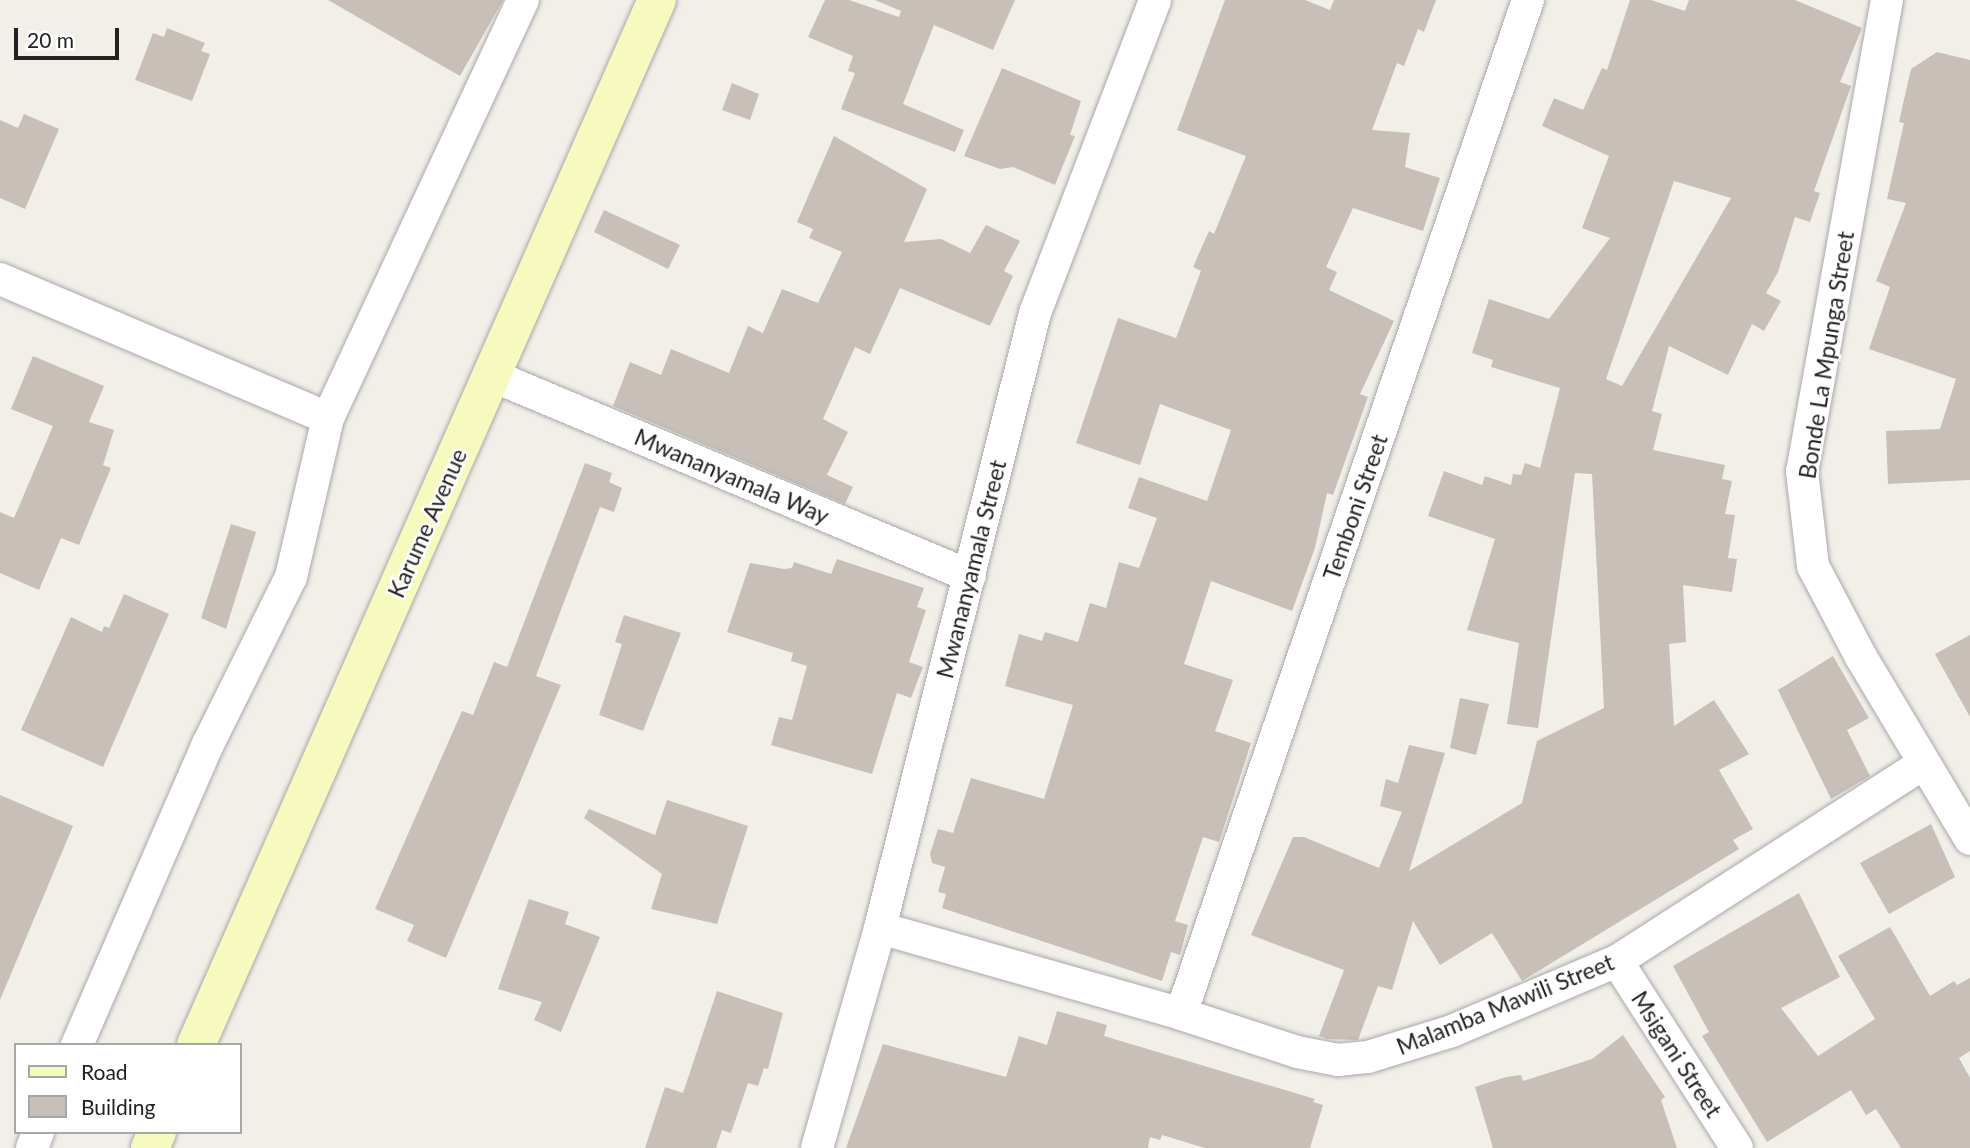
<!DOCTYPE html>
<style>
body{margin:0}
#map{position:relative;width:1970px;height:1148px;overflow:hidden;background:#f2efe9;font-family:Lato,sans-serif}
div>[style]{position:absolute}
.building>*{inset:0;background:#c7bfb8}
.roads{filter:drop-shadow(0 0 2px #a9a9a9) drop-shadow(0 0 2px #a9a9a9)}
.street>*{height:32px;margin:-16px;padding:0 16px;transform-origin:16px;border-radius:16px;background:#fff}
.secondary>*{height:38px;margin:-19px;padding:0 19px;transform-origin:19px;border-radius:19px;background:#f7fabf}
span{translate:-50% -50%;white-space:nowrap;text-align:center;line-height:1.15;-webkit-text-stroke:5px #fff;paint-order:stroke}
.street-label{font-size:23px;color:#222}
.legend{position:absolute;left:14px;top:1043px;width:228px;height:91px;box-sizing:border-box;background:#fff;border:2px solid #a7a7a7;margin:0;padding:9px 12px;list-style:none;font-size:21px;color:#222}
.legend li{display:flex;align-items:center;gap:14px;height:35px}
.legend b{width:35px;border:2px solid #a7a7a7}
.scale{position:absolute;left:14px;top:28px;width:105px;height:32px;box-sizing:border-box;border:4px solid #222;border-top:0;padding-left:9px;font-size:21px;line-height:24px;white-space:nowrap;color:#222;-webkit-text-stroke:5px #fff;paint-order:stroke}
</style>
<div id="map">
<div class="building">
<div style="clip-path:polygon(328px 0,503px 0,460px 76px)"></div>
<div style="clip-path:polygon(825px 0,849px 0,899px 17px,901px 11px,875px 0,1015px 0,993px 50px,934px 25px,903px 104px,964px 130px,955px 152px,841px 109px,855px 73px,848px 71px,853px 56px,808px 37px)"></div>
<div style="clip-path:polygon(1225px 0,1305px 0,1330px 10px,1334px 0,1436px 0,1424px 32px,1418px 29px,1404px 66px,1397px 63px,1372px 130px,1410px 133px,1405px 167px,1440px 178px,1423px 231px,1353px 208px,1326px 267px,1337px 272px,1329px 290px,1394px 321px,1360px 394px,1368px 397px,1333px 495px,1327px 493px,1315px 548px,1292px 611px,1211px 581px,1184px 664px,1233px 680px,1215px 731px,1251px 743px,1219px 842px,1203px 837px,1175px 921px,1188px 925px,1180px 955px,1171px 952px,1162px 981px,942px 908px,946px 894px,938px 892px,945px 867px,932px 863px,930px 854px,938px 829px,953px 833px,971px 778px,1044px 799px,1073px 705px,1005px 686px,1019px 634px,1042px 641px,1045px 632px,1078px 642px,1090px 603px,1106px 608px,1119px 562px,1139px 568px,1157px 518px,1128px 508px,1139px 477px,1207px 501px,1231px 430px,1160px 404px,1140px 465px,1076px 443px,1118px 318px,1176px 338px,1201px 271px,1193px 267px,1209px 231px,1214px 234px,1246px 156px,1177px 130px)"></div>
<div style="clip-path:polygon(evenodd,1630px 0,1651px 0,1685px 11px,1689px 0,1795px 0,1862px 28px,1840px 82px,1851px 86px,1814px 191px,1820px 193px,1810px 222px,1795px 217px,1778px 272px,1766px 293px,1781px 301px,1764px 331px,1752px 324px,1728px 375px,1669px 346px,1652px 411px,1662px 414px,1653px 450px,1725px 465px,1722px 479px,1732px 481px,1725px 514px,1735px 515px,1728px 558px,1737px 559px,1732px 592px,1683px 585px,1686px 642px,1669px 644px,1674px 726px,1714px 700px,1749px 754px,1719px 770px,1753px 829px,1733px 840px,1739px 849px,1522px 981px,1492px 933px,1440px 965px,1413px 921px,1392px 990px,1378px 986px,1358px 1040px,1327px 1039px,1319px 1036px,1344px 970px,1251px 935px,1293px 837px,1304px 837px,1379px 868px,1402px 812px,1380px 806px,1386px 779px,1398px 783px,1409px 745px,1445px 753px,1409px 871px,1522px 803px,1537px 741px,1604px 708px,1592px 474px,1575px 473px,1538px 728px,1507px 724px,1519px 643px,1467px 630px,1495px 539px,1428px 516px,1444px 471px,1482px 485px,1485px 476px,1511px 485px,1513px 474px,1521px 475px,1525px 463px,1540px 468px,1560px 388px,1491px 367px,1493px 360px,1472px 353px,1489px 299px,1549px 319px,1610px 238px,1582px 228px,1609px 156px,1542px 126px,1554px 98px,1583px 110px,1602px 68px,1607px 70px,1630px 0,1674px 181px,1731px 198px,1622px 386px,1606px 379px,1674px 181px)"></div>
<div style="clip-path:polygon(167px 28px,205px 43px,201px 51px,210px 54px,192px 101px,135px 80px,153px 33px,164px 37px)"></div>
<div style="clip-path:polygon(1937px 52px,1970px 60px,1970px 480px,1888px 484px,1886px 431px,1940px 429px,1956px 379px,1869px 349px,1890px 287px,1876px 281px,1906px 203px,1887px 199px,1904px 123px,1899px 122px,1911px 69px)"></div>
<div style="clip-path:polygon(1002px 68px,1081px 101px,1070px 135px,1075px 136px,1055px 185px,1013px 167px,1000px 169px,964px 156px)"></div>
<div style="clip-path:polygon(732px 83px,759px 94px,750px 120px,722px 110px)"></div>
<div style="clip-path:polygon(24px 114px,59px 129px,25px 209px,0 198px,0 120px,18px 128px)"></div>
<div style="clip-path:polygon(834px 136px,927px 189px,904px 242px,941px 239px,970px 253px,986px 225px,1020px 241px,1004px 271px,1013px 276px,990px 326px,900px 288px,870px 354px,855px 347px,823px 419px,848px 432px,827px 475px,853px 487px,845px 504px,613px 406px,630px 362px,661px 375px,671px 349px,729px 373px,748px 326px,763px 333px,782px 289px,818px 303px,842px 252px,809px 238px,813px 229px,797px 222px)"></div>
<div style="clip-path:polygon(604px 210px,680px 245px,668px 269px,594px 232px)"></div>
<div style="clip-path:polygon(33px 356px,104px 386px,89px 422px,114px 430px,103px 465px,111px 468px,79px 545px,61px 538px,39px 590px,0 573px,0 512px,14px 518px,53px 426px,11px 409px)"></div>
<div style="clip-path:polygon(585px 463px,612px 473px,609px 482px,622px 488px,614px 512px,600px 507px,536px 676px,561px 685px,446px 958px,407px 941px,414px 925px,375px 909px,462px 711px,473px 715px,494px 662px,507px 667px)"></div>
<div style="clip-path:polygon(231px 524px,256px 532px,226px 629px,201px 618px)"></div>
<div style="clip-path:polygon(837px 559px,924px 588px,917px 607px,926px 610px,909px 662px,923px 667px,911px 698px,897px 693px,872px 774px,771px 745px,779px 717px,792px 720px,807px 666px,791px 661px,793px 653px,727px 632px,750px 563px,784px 569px,792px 568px,794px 562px,831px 574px)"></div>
<div style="clip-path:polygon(124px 594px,169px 614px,103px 767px,21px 730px,71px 617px,102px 632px,104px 626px,109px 628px)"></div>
<div style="clip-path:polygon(624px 615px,681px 633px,643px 731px,599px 715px,622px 644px,615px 642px)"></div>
<div style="clip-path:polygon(1970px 635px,1970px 717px,1935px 654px)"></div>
<div style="clip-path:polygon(1833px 656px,1869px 718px,1847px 730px,1870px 776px,1831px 799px,1778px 690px)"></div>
<div style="clip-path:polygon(1460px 698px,1489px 704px,1476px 755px,1450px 748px)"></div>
<div style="clip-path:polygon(0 795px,73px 826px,0 1000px)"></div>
<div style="clip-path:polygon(667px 800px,748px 826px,717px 924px,651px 909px,662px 874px,584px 818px,589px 809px,655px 835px)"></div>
<div style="clip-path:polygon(1931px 824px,1955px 877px,1889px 914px,1860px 863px)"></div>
<div style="clip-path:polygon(1799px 893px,1840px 977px,1781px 1008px,1818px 1056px,1875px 1019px,1838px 956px,1890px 927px,1930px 996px,1954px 981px,1957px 985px,1970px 978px,1970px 1051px,1959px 1058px,1970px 1078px,1970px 1148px,1901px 1148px,1876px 1109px,1866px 1115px,1851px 1090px,1767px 1142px,1702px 1036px,1709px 1032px,1673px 966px)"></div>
<div style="clip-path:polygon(529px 899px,569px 912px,565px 924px,600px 937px,561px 1032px,534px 1020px,542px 1002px,498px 989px)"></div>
<div style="clip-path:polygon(717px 991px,783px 1013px,768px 1069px,764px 1068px,758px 1086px,748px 1083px,731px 1133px,722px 1130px,716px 1148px,645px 1148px,665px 1087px,683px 1093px)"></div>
<div style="clip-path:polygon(1057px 1011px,1107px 1025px,1104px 1036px,1315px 1099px,1313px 1102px,1323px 1105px,1310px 1148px,1205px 1148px,1162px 1135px,1160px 1140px,1150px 1137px,1148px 1148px,846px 1148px,883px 1044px,1006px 1077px,1019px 1036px,1047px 1045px)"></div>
<div style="clip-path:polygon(1623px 1035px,1665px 1097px,1661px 1100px,1677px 1148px,1493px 1148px,1475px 1087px,1506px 1077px,1521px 1075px,1523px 1081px,1592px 1059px)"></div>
</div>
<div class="roads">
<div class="street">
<div style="left:1887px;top:0;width:479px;rotate:100.2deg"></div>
<div style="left:1802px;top:471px;width:96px;rotate:83.4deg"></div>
<div style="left:1813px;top:566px;width:103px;rotate:62.2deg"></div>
<div style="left:1861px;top:657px;width:212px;rotate:59.1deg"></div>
<div style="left:0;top:279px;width:356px;rotate:23deg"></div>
<div style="left:493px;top:376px;width:517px;rotate:22.75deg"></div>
<div style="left:880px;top:928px;width:313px;rotate:15.9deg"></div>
<div style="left:1181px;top:1014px;width:122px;rotate:18.1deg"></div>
<div style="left:1297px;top:1052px;width:42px;rotate:11deg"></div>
<div style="left:1338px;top:1060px;width:30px;rotate:-6deg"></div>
<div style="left:1368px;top:1057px;width:88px;rotate:-17.2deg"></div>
<div style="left:1452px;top:1031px;width:179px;rotate:-23deg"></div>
<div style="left:1617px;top:961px;width:365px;rotate:-32.8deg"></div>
<div style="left:1617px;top:961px;width:222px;rotate:57.3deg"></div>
<div style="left:1181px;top:1014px;width:1072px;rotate:-71.11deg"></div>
<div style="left:77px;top:1045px;width:328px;rotate:-66.5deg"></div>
<div style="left:208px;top:744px;width:186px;rotate:-63.6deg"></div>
<div style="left:291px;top:577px;width:163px;rotate:-76.9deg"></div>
<div style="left:328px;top:418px;width:461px;rotate:-65deg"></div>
<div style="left:32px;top:1148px;width:17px;rotate:-69deg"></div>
<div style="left:817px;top:1148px;width:229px;rotate:-74deg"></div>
<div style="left:880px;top:928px;width:634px;rotate:-75.85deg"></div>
<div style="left:1035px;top:313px;width:335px;rotate:-69deg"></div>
</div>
<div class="secondary">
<div style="left:196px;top:1045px;width:1142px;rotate:-66.2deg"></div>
<div style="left:150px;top:1148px;width:17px;rotate:-66deg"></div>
</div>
</div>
<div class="street-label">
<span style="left:1826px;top:355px;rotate:-81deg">Bonde La Mpunga Street</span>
<span style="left:732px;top:476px;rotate:23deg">Mwananyamala Way</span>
<span style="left:1355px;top:507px;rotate:-71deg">Temboni Street</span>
<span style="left:427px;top:523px;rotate:-66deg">Karume Avenue</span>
<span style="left:971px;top:569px;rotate:-76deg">Mwananyamala Street</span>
<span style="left:1505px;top:1004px;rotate:-22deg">Malamba Mawili Street</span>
<span style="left:1677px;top:1054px;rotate:57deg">Msigani Street</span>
</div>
<ul class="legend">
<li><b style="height:9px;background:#f7fabf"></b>Road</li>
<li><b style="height:19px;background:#c7bfb8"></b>Building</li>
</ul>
<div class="scale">20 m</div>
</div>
